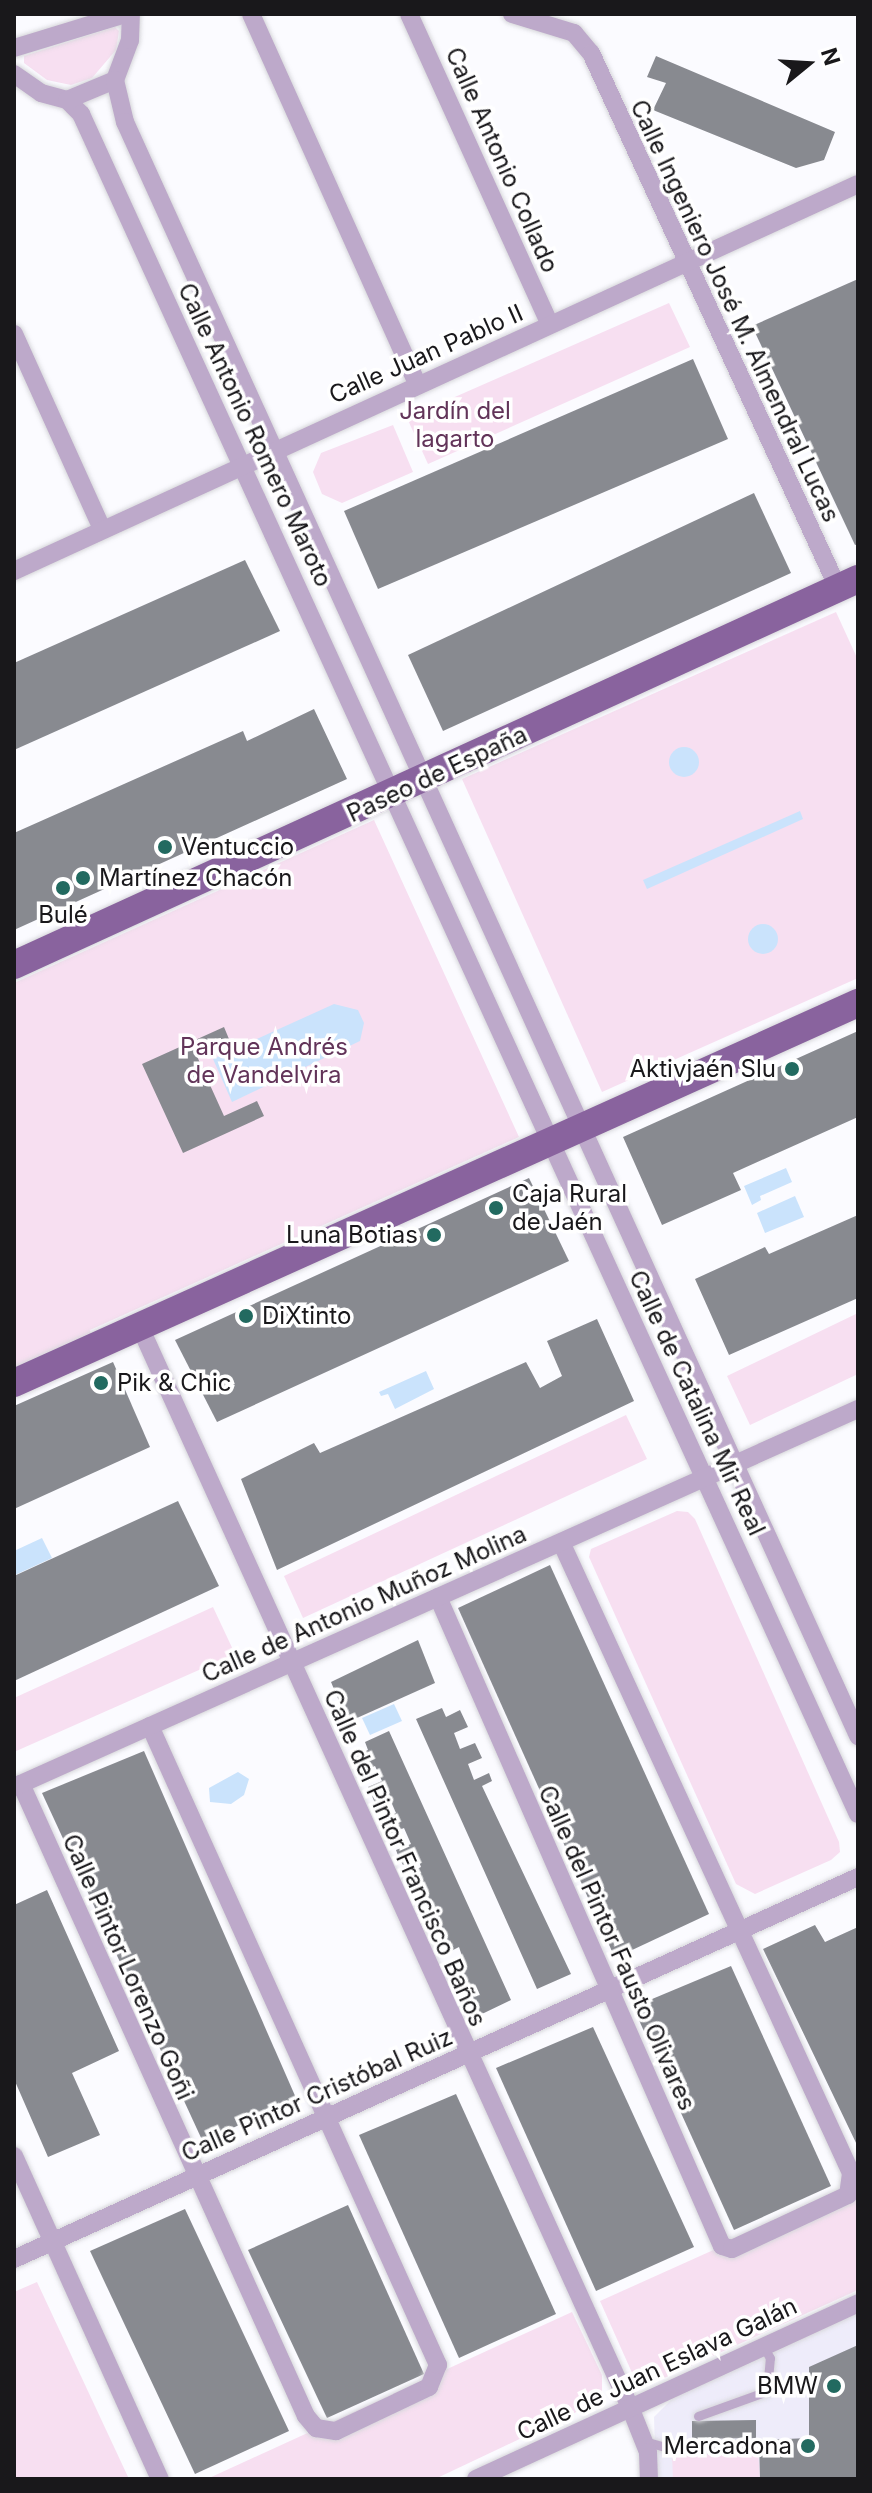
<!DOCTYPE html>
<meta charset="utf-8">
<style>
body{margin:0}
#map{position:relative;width:872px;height:2493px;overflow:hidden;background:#fbfbff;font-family:Inter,sans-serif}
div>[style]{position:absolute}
.built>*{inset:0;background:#eeecfa}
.green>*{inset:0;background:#f7dff1}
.water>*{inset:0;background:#cae3fc}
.round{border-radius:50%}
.building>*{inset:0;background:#888a90}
.roads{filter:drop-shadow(0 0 2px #d7d7db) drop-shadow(0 0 2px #d7d7db)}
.service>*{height:9px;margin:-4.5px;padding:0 4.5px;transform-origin:4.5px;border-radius:4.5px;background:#bda9ca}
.minor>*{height:18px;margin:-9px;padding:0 9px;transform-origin:9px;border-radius:9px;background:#bda9ca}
.primary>*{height:28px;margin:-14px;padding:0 14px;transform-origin:14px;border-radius:14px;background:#89639e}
.dots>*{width:22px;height:22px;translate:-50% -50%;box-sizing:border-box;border:4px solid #fff;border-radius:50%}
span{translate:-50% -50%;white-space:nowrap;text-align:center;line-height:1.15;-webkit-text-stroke:7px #fff;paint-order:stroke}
.street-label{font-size:24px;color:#19181b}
.park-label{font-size:24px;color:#623459}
.poi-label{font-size:24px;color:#19181b}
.left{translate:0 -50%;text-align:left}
.right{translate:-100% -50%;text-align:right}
.frame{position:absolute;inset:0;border:16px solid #19181b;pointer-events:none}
.north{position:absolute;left:768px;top:24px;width:80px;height:80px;-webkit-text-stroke:6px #fff;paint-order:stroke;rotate:72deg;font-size:22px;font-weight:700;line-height:32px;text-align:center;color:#19181b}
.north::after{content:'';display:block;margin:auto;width:28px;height:36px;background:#19181b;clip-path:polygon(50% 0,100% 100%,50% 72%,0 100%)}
</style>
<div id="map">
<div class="built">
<div style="clip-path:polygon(858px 2312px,858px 2479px,656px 2479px,654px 2417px,679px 2392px)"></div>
</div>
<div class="green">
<div style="clip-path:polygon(115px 27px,119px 31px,116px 50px,92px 78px,71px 85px,47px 80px,24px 63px,24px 56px)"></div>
<div style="clip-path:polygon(669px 303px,690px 347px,428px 464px,407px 418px)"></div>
<div style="clip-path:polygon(393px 425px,413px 472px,342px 503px,322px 494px,313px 472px,321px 453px)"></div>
<div style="clip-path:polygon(836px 612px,858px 660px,858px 978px,602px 1092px,462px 779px)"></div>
<div style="clip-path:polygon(374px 820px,519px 1137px,90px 1330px,91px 1335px,14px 1370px,14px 983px)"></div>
<div style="clip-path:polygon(858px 1313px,858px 1374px,750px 1425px,727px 1376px)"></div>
<div style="clip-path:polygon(626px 1415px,647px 1459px,303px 1618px,284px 1576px)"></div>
<div style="clip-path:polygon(677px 1511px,688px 1512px,695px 1519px,839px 1842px,840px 1852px,831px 1860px,755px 1894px,736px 1884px,589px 1557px,591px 1549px)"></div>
<div style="clip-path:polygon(213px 1607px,235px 1654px,14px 1752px,14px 1698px)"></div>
<div style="clip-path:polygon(858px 2185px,858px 2290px,664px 2378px,645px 2381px,633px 2375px,600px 2301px)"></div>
<div style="clip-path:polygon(37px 2282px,129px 2479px,14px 2479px,14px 2292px)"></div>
<div style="clip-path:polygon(572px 2312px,602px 2375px,602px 2393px,589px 2406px,435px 2479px,207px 2479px)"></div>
<div style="clip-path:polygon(758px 2452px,760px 2479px,673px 2479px,672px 2455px)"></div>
</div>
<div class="water">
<div class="round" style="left:669px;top:747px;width:30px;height:30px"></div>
<div style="clip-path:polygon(800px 811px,803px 819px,647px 889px,643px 880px)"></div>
<div class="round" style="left:748px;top:924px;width:30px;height:30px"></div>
<div style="clip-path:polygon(334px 1004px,358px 1010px,364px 1023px,360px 1041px,232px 1102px,213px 1059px)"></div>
<div style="clip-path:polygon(786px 1168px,792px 1182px,760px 1196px,761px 1200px,752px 1205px,744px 1186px)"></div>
<div style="clip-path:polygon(795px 1196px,804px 1217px,765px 1233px,757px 1213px)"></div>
<div style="clip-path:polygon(426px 1371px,434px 1389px,395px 1409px,388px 1394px,381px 1396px,379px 1392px)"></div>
<div style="clip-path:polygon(42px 1538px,52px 1558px,15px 1575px,14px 1551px)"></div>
<div style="clip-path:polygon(394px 1704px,402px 1721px,370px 1735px,362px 1718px)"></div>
<div style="clip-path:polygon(238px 1772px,249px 1779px,244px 1795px,231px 1804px,210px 1802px,209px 1788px)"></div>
</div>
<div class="building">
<div style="clip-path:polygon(656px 56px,835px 132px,824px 160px,796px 168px,653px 110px,666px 83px,647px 77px)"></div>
<div style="clip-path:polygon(858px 279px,858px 544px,855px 545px,752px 326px)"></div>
<div style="clip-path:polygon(693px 359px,728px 439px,378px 589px,344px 511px)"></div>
<div style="clip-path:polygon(754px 493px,791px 573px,443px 731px,408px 655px)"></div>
<div style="clip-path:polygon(245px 560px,280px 631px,14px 750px,14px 663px)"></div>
<div style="clip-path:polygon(314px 709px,347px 779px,14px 930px,14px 833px,243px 731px,247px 741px)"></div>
<div style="clip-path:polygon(224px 1027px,229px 1039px,196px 1054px,224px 1116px,257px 1101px,264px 1116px,183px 1153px,142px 1064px)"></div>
<div style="clip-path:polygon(858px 1031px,858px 1117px,733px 1173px,741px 1190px,662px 1225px,623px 1137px)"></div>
<div style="clip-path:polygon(529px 1178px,569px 1261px,217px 1422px,175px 1340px)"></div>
<div style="clip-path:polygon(858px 1215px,858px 1298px,729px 1355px,695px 1279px,765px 1247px,769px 1254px)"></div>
<div style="clip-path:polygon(597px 1319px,634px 1401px,277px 1570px,241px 1479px,314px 1443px,320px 1453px,526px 1362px,540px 1388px,562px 1376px,547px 1341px)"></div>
<div style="clip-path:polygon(113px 1362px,150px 1447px,14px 1509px,14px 1406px)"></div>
<div style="clip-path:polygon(178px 1501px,219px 1586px,14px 1681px,14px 1576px)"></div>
<div style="clip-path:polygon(550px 1565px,709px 1914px,615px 1958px,458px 1608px)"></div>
<div style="clip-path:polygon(418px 1640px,435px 1683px,348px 1722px,331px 1682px)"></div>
<div style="clip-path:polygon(442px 1708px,446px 1717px,460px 1710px,468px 1727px,454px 1733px,460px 1749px,475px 1743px,482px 1758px,468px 1764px,474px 1780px,489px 1773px,492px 1781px,482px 1786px,571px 1974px,537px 1989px,416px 1719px)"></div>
<div style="clip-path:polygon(389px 1731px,511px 2000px,484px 2013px,480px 2014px,455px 1959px,462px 1956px,459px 1947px,451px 1951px,442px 1932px,415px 1870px,421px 1867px,418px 1859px,403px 1865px,399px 1858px,396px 1850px,411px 1844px,404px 1828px,389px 1834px,382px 1819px,396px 1813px,389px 1797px,375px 1803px,368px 1787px,382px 1781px,375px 1766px,361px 1772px,354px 1756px,368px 1750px,365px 1742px)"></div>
<div style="clip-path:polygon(144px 1751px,296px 2098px,203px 2142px,42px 1793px)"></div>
<div style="clip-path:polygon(47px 1890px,119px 2051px,72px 2073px,100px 2135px,48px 2157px,14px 2079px,14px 1905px)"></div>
<div style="clip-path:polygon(815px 1925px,825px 1942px,858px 1927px,858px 2147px,763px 1949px)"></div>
<div style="clip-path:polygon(731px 1966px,831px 2186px,734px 2230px,633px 2007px)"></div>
<div style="clip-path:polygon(593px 2027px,694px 2247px,596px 2291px,496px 2068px)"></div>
<div style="clip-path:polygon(456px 2094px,556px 2314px,459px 2358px,359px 2135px)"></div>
<div style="clip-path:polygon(348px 2205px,424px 2374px,327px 2418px,248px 2250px)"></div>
<div style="clip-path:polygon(185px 2209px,289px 2431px,195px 2474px,90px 2251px)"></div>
<div style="clip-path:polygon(858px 2345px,858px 2479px,760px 2479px,759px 2440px,809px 2438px,809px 2367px)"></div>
<div style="clip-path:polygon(756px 2420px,756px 2438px,692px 2439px,692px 2421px)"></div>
</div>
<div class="roads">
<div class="service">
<div style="left:698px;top:2416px;width:73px;rotate:-19.9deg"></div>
<div style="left:767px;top:2391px;width:33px;rotate:-85deg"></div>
<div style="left:770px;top:2358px;width:14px;rotate:-120deg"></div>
<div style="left:644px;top:2441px;width:26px;rotate:16deg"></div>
<div style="left:669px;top:2448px;width:80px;rotate:-2.1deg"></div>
</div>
<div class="minor">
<div style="left:251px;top:14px;width:407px;rotate:65.8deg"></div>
<div style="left:409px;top:14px;width:341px;rotate:65.6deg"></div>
<div style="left:512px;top:14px;width:65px;rotate:17deg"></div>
<div style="left:574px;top:33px;width:26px;rotate:50deg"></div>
<div style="left:591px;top:53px;width:589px;rotate:65.22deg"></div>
<div style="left:14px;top:48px;width:116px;rotate:-17deg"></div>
<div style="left:14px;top:74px;width:33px;rotate:35deg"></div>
<div style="left:41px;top:93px;width:27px;rotate:15deg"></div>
<div style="left:67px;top:100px;width:52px;rotate:-22.6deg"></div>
<div style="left:115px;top:80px;width:43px;rotate:-69.4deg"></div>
<div style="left:130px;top:40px;width:26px;rotate:-88deg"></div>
<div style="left:115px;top:80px;width:43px;rotate:76.6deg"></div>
<div style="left:125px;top:122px;width:1773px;rotate:65.57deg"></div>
<div style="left:67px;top:100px;width:20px;rotate:45deg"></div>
<div style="left:81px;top:114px;width:1869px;rotate:65.44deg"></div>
<div style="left:14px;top:334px;width:214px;rotate:65.7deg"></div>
<div style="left:14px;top:571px;width:928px;rotate:-24.63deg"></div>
<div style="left:140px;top:1327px;width:1186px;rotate:65.6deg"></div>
<div style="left:630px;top:2407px;width:48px;rotate:68.2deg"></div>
<div style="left:648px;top:2452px;width:27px;rotate:88deg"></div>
<div style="left:438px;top:1597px;width:708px;rotate:66.37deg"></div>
<div style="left:722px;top:2246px;width:10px;rotate:17deg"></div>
<div style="left:732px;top:2249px;width:128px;rotate:-25deg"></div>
<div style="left:848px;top:2195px;width:22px;rotate:-82deg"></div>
<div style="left:851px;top:2173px;width:694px;rotate:-114.68deg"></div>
<div style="left:21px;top:1784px;width:693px;rotate:65.73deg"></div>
<div style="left:306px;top:2416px;width:16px;rotate:50deg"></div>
<div style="left:316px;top:2428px;width:20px;rotate:9deg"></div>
<div style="left:336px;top:2431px;width:103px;rotate:-25.3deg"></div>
<div style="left:429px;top:2387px;width:24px;rotate:-68deg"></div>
<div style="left:438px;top:2365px;width:701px;rotate:-114.26deg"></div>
<div style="left:14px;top:1787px;width:925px;rotate:-24.13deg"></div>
<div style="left:14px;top:2156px;width:354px;rotate:65.7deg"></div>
<div style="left:14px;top:2259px;width:926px;rotate:-24.35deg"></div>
<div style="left:476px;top:2479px;width:421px;rotate:-24.7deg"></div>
</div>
<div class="primary">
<div style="left:14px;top:965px;width:928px;rotate:-24.58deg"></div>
<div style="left:14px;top:1383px;width:926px;rotate:-24.24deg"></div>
</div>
</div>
<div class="dots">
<div style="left:165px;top:847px;background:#226a60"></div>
<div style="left:83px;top:878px;background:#226a60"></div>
<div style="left:63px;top:888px;background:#226a60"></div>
<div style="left:792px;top:1069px;background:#226a60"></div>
<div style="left:496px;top:1208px;background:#226a60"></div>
<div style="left:434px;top:1235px;background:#226a60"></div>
<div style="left:246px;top:1316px;background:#226a60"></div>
<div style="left:101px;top:1383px;background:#226a60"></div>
<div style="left:834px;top:2386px;background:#226a60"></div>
<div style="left:808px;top:2446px;background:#226a60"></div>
</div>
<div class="street-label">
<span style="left:502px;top:160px;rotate:66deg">Calle Antonio Collado</span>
<span style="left:735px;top:311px;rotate:65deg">Calle Ingeniero José M. Almendral Lucas</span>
<span style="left:426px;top:354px;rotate:-24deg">Calle Juan Pablo II</span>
<span style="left:255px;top:435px;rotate:65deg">Calle Antonio Romero Maroto</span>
<span style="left:437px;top:774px;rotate:-25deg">Paseo de España</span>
<span style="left:697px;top:1403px;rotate:65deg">Calle de Catalina Mir Real</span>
<span style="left:364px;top:1604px;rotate:-24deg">Calle de Antonio Muñoz Molina</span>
<span style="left:405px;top:1858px;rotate:66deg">Calle del Pintor Francisco Baños</span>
<span style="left:617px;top:1948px;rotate:66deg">Calle del Pintor Fausto Olivares</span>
<span style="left:128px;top:1967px;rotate:66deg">Calle Pintor Lorenzo Goñi</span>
<span style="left:317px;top:2095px;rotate:-24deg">Calle Pintor Cristóbal Ruiz</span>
<span style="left:657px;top:2369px;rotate:-25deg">Calle de Juan Eslava Galán</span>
</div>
<div class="park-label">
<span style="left:455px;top:425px">Jardín del<br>lagarto</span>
<span style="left:264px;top:1061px">Parque Andrés<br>de Vandelvira</span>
</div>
<div class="poi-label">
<span class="left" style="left:181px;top:847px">Ventuccio</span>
<span class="left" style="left:99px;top:878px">Martínez Chacón</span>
<span style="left:63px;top:915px">Bulé</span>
<span class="right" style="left:776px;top:1069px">Aktivjaén Slu</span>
<span class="left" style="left:512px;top:1208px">Caja Rural<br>de Jaén</span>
<span class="right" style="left:418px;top:1235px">Luna Botias</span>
<span class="left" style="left:262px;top:1316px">DiXtinto</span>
<span class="left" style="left:117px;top:1383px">Pik &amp; Chic</span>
<span class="right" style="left:818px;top:2386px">BMW</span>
<span class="right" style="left:792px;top:2446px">Mercadona</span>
</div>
<div class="frame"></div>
<div class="north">N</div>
</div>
